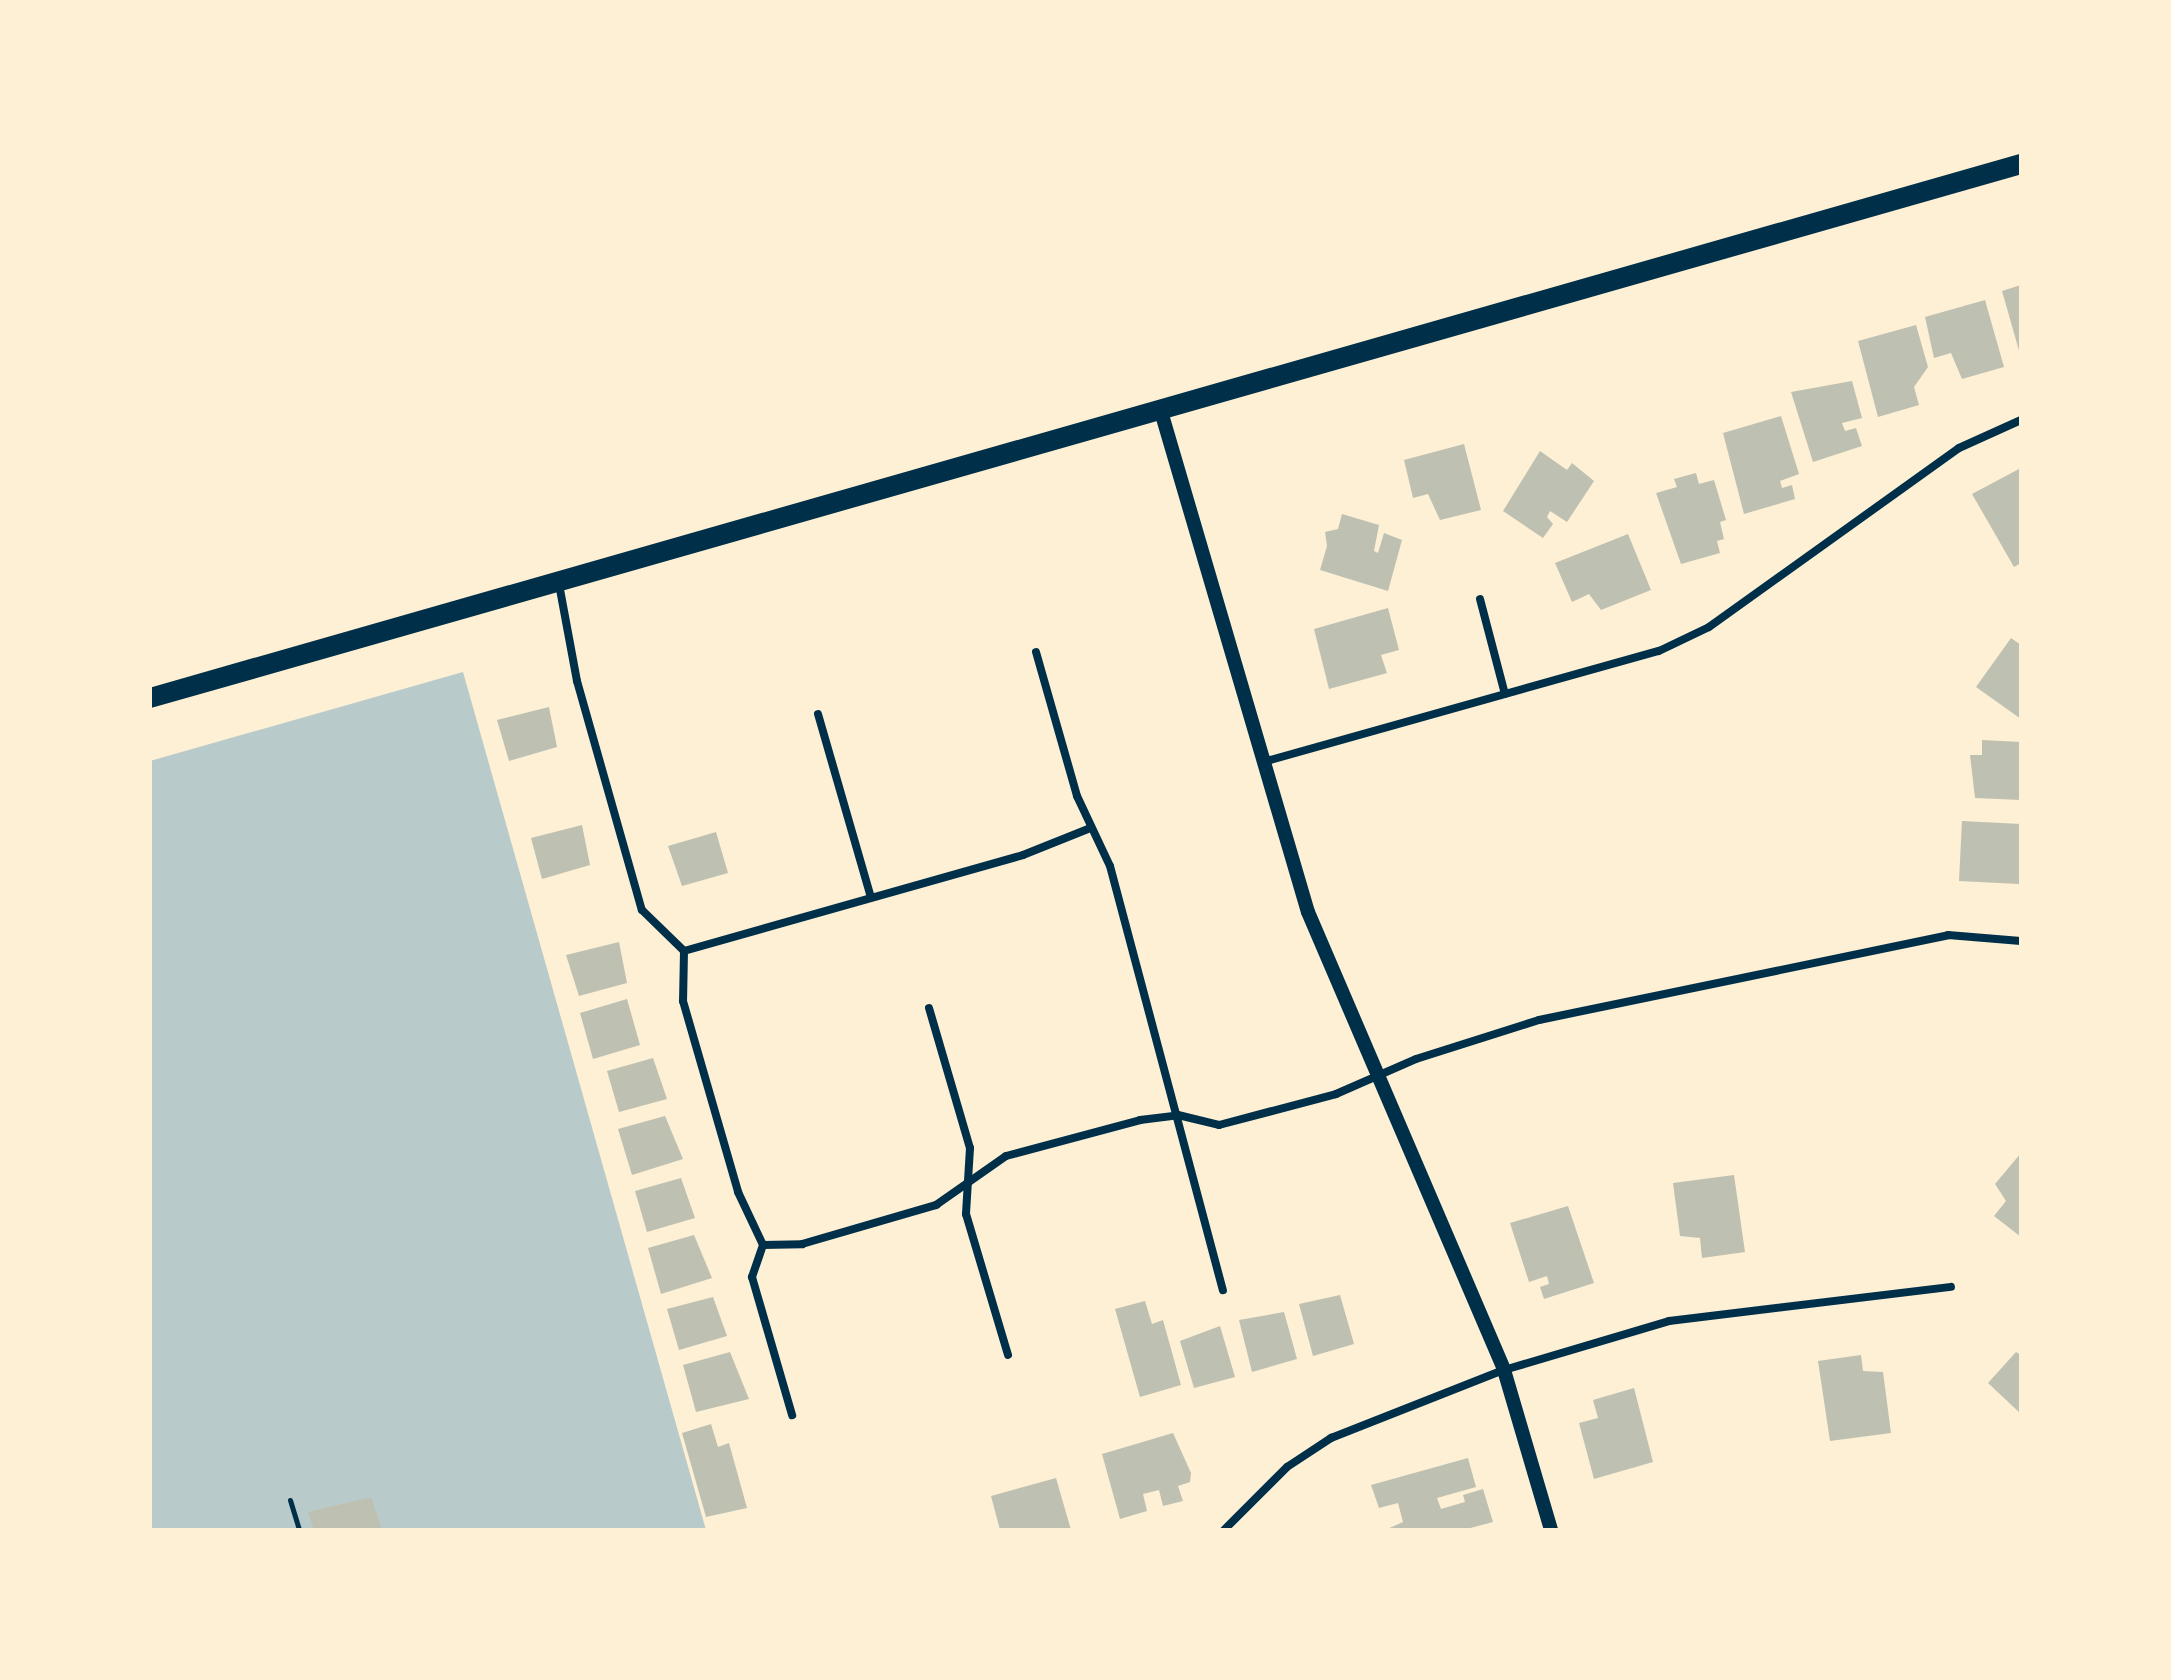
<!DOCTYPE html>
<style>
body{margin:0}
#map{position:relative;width:2171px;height:1680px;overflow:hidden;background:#fdf0d5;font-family:Overpass,sans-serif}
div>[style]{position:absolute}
.green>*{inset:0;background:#b9caca}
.building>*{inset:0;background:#bec0b2}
.path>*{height:5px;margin:-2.5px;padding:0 2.5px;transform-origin:2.5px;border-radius:2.5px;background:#003049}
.minor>*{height:8px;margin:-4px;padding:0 4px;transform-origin:4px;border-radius:4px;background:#003049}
.tertiary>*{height:14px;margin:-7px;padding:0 7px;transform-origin:7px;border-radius:7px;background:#003049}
.primary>*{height:20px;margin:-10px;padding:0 10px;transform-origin:10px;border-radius:10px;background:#003049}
span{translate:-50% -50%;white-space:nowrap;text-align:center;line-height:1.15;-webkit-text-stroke:8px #fdf0d5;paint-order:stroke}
.frame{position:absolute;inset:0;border:152px solid #fdf0d5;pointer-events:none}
</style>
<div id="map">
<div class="green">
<div style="clip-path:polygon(463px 672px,706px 1530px,150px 1530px,150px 761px)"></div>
</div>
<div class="building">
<div style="clip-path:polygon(2021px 285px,2021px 353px,2020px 354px,2002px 291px)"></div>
<div style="clip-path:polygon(1985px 300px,2004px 367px,1962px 379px,1951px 353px,1934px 358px,1925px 317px)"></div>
<div style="clip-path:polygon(1916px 325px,1928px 367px,1914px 387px,1919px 405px,1878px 417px,1858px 341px)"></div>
<div style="clip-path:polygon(1852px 381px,1862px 418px,1842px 423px,1845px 431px,1856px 428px,1862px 446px,1813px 462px,1791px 392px)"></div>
<div style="clip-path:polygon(1781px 416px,1799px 474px,1780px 481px,1782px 488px,1792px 485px,1795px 499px,1744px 514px,1723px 433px)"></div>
<div style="clip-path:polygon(1464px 444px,1481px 510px,1440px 520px,1428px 494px,1413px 498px,1404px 460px)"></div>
<div style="clip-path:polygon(1540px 451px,1567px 470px,1572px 463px,1594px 481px,1567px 522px,1550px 511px,1547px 517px,1553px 524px,1543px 538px,1503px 511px)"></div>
<div style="clip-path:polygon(2019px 469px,2021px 563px,2014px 567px,1972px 494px)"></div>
<div style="clip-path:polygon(1696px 473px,1699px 484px,1714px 480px,1726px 520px,1720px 522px,1724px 539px,1717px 541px,1720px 553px,1681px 564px,1656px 493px,1677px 487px,1674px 479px)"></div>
<div style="clip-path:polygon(1342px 514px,1379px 525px,1374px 551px,1378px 553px,1384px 533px,1402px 540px,1388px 591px,1320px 570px,1327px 546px,1325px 532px,1338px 529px)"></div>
<div style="clip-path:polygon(1628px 534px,1651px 590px,1601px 610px,1589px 594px,1572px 602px,1555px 563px)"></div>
<div style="clip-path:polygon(1388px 608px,1399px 650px,1381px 655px,1387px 673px,1329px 689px,1314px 629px)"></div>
<div style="clip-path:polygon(2011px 638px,2021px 645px,2021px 719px,1976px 687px)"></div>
<div style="clip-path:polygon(549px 707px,557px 747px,509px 761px,497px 720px)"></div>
<div style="clip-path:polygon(1982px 740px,2021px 742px,2021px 800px,1975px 798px,1970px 755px,1982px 755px)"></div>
<div style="clip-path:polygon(1962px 821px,2021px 824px,2019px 884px,1959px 881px)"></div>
<div style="clip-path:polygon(582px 825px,590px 865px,542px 879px,531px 838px)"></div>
<div style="clip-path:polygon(716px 832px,728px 873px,682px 886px,668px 846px)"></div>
<div style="clip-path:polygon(619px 942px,627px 983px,579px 996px,566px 955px)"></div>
<div style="clip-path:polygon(627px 999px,640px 1045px,593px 1059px,580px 1013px)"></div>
<div style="clip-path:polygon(653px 1058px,667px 1099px,619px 1112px,607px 1071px)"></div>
<div style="clip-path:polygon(665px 1116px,683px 1159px,632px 1175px,618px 1129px)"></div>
<div style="clip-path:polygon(2021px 1153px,2021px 1237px,1994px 1216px,2006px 1201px,1995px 1184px)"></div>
<div style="clip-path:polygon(1734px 1175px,1745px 1252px,1702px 1258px,1700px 1238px,1680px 1236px,1673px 1183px)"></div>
<div style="clip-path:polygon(681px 1178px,695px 1218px,647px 1232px,635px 1191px)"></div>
<div style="clip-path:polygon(1568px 1206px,1594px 1283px,1544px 1299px,1540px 1287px,1549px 1284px,1547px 1276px,1529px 1282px,1510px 1223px)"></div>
<div style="clip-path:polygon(694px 1235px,712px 1278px,661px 1294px,648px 1248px)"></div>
<div style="clip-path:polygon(1340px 1295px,1354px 1344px,1313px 1356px,1299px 1304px)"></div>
<div style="clip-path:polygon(713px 1297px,727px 1336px,679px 1350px,667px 1309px)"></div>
<div style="clip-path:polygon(1145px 1301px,1152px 1324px,1163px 1320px,1181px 1385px,1140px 1397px,1115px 1309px)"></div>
<div style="clip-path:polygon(1284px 1312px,1297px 1359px,1252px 1372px,1239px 1320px)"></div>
<div style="clip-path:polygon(1220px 1326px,1235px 1377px,1194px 1388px,1180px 1341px)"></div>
<div style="clip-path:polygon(730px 1352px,749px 1399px,696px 1412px,683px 1365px)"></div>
<div style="clip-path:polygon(2016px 1352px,2021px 1355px,2021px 1414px,1988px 1383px)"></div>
<div style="clip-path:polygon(1861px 1355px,1863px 1371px,1883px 1372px,1891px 1433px,1830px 1441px,1818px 1361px)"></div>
<div style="clip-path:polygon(1634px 1388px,1653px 1462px,1594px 1479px,1579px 1423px,1598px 1418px,1593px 1400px)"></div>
<div style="clip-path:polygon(711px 1424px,718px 1447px,729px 1443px,747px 1508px,706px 1517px,682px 1433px)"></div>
<div style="clip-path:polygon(1173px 1433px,1191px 1473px,1190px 1482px,1178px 1486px,1183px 1501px,1163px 1506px,1159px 1490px,1143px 1494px,1147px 1511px,1120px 1519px,1102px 1454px)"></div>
<div style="clip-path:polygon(1468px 1458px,1476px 1487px,1437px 1498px,1441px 1509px,1465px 1502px,1463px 1495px,1483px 1489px,1493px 1522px,1463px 1530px,1385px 1530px,1403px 1522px,1398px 1503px,1379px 1508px,1371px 1485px)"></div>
<div style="clip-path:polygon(1056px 1478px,1071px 1530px,1000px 1530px,991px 1496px)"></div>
<div style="clip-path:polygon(371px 1497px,382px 1530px,314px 1530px,308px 1512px)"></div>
</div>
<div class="path">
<div style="left:290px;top:1500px;width:31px;rotate:73deg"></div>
</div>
<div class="minor">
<div style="left:559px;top:584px;width:99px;rotate:79.5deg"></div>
<div style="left:577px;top:681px;width:238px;rotate:74.2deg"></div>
<div style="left:642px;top:910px;width:59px;rotate:44.3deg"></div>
<div style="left:1480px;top:599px;width:98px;rotate:75.3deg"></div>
<div style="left:1036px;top:652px;width:150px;rotate:74.1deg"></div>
<div style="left:1077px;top:796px;width:77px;rotate:64.8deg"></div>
<div style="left:1110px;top:866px;width:439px;rotate:75.1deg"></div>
<div style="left:818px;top:714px;width:191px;rotate:73.9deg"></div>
<div style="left:1263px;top:762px;width:411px;rotate:-15.7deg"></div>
<div style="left:1659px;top:651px;width:55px;rotate:-25.6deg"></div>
<div style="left:1709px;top:627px;width:307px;rotate:-35.6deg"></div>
<div style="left:1959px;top:448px;width:68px;rotate:-24.3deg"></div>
<div style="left:684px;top:951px;width:50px;rotate:91.1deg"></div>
<div style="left:683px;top:1001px;width:199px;rotate:73.9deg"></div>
<div style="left:738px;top:1192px;width:59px;rotate:64.7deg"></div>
<div style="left:763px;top:1245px;width:34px;rotate:109deg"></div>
<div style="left:752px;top:1277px;width:144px;rotate:73.8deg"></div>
<div style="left:684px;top:951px;width:352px;rotate:-15.8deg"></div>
<div style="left:1023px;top:855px;width:70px;rotate:-21.8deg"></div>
<div style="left:929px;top:1008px;width:146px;rotate:73.7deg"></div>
<div style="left:970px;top:1148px;width:66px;rotate:93.5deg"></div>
<div style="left:966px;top:1214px;width:147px;rotate:73.4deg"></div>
<div style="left:763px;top:1245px;width:39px;rotate:-1deg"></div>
<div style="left:802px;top:1244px;width:140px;rotate:-16.2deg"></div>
<div style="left:936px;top:1205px;width:85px;rotate:-35deg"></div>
<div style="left:1006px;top:1156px;width:139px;rotate:-15deg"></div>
<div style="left:1140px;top:1120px;width:38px;rotate:-7deg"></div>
<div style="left:1178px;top:1115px;width:42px;rotate:13.7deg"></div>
<div style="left:1219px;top:1125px;width:121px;rotate:-14.8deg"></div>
<div style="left:1336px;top:1094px;width:87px;rotate:-23.6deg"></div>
<div style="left:1416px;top:1059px;width:129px;rotate:-17.6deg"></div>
<div style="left:1539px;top:1020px;width:418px;rotate:-11.7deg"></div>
<div style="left:1948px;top:935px;width:73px;rotate:4.7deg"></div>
<div style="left:1224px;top:1530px;width:89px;rotate:-45deg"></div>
<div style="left:1287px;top:1467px;width:53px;rotate:-33.4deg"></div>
<div style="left:1331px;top:1438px;width:186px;rotate:-21.5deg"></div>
<div style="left:1504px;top:1370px;width:172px;rotate:-16.5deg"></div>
<div style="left:1669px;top:1321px;width:284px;rotate:-6.9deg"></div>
</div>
<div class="tertiary">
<div style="left:1160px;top:408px;width:525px;rotate:73.64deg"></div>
<div style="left:1308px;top:912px;width:498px;rotate:66.8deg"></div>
<div style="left:1504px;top:1370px;width:167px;rotate:73.6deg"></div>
</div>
<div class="primary">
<div style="left:150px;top:698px;width:1946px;rotate:-15.93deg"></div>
</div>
<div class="frame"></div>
</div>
